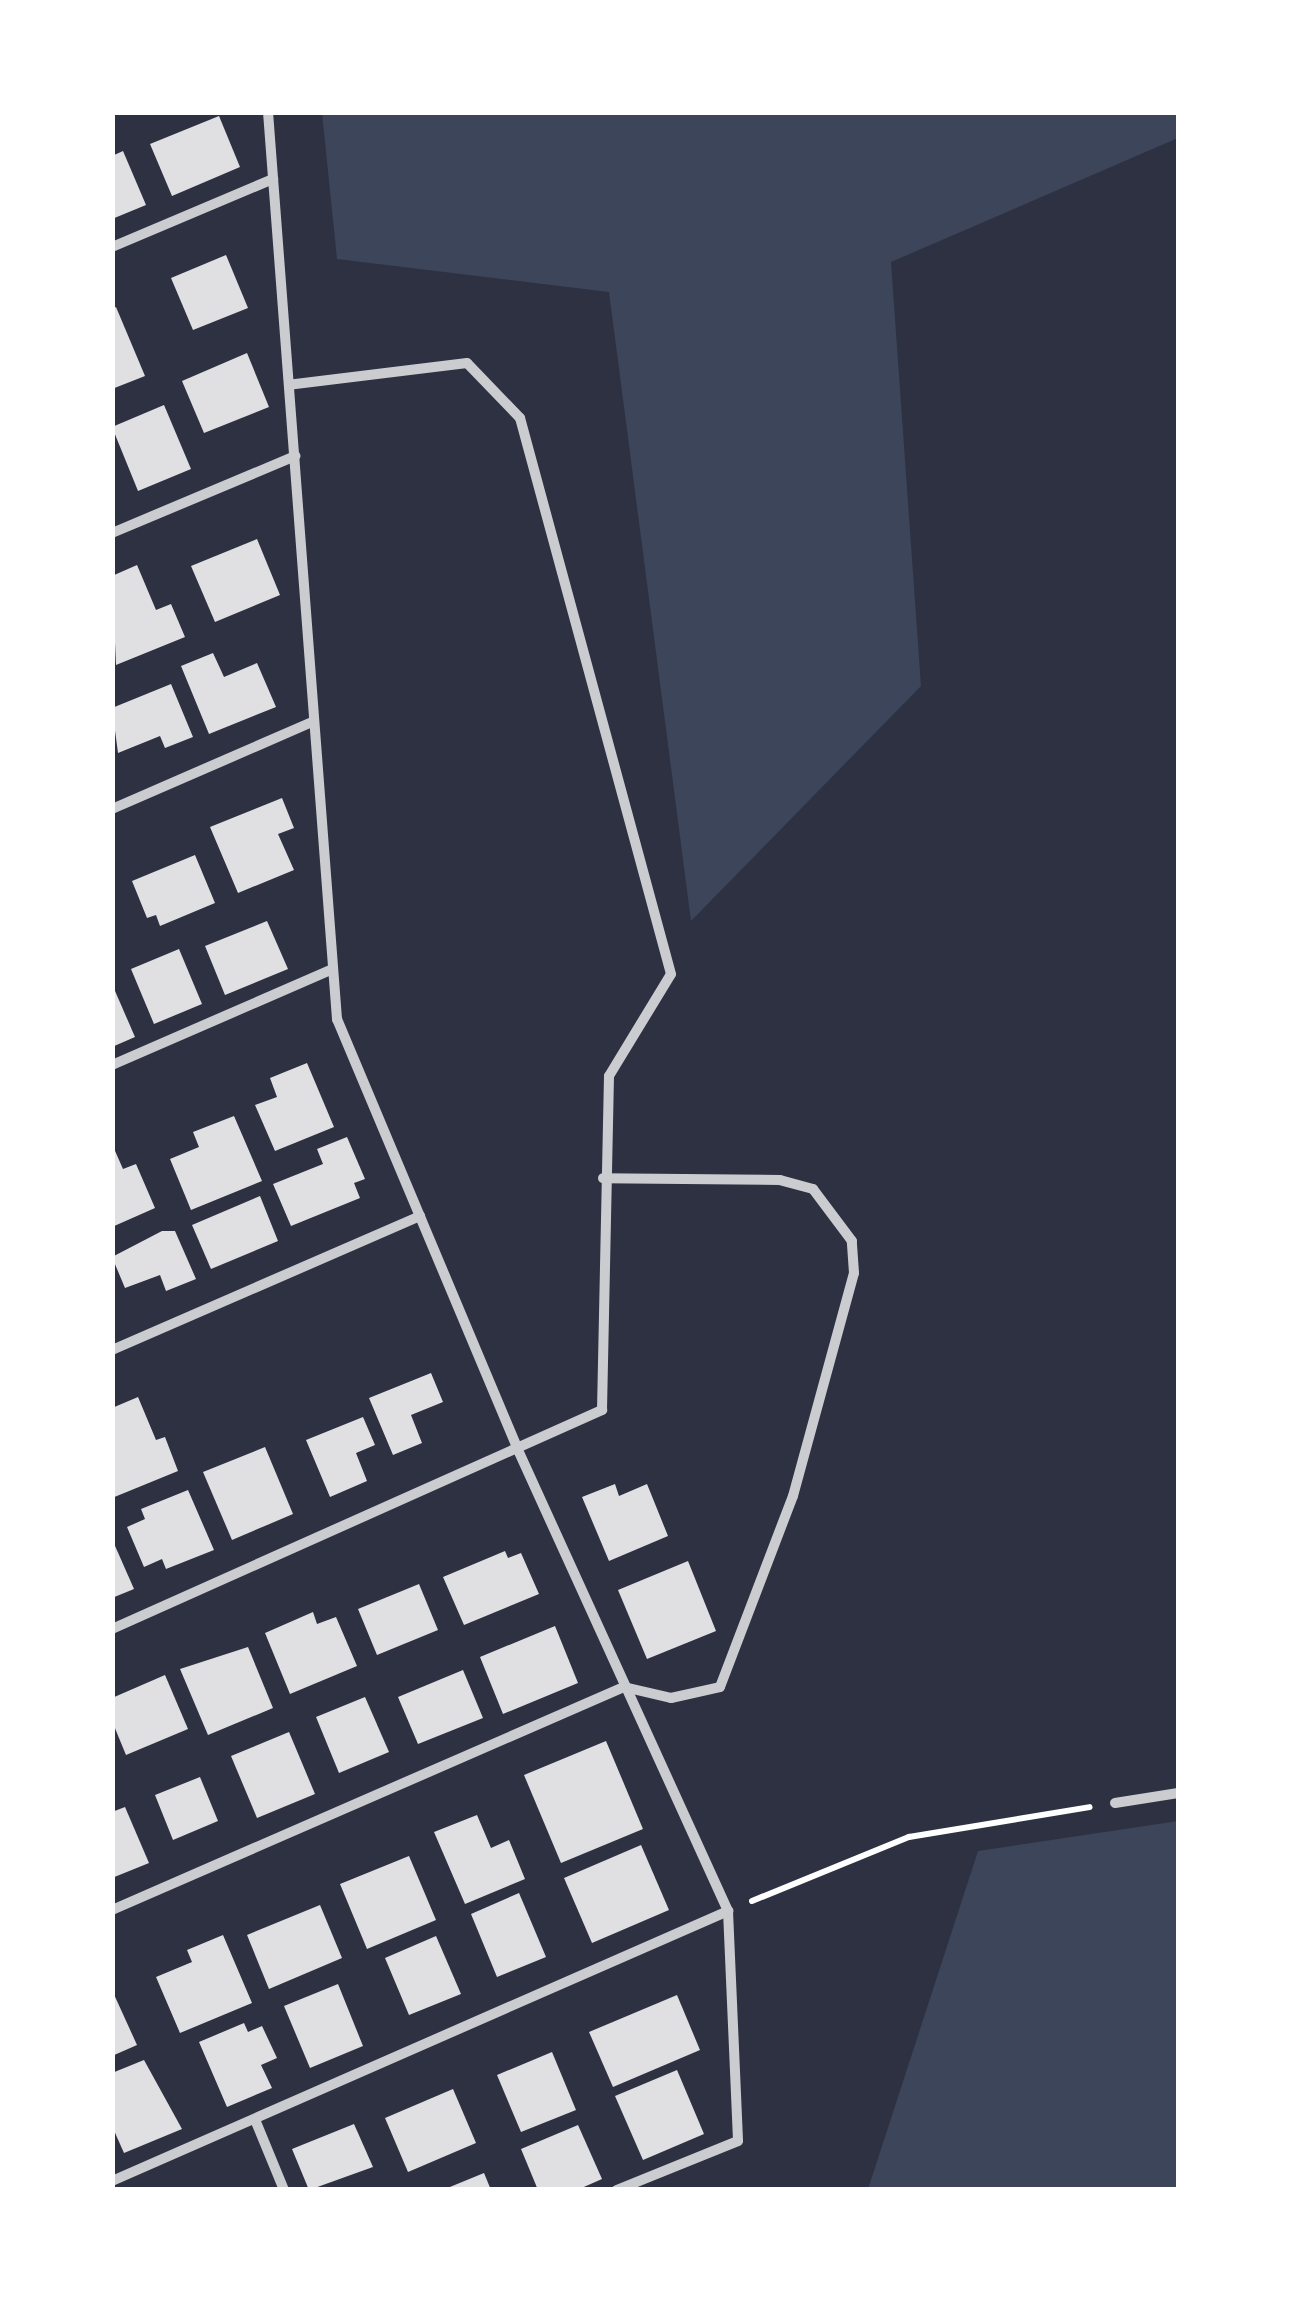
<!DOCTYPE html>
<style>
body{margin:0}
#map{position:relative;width:1291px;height:2302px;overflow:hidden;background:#2d3142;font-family:"Space Grotesk",sans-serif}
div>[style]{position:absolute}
.green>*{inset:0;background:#3c4559}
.building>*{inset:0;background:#e0e0e3}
.path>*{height:6px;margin:-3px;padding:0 3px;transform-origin:3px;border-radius:3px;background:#fff}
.minor>*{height:10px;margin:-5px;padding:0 5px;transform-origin:5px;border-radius:5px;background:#caccd0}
span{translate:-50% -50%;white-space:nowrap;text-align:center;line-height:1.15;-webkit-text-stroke:9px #fff;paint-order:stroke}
.frame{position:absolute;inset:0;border:115px solid #fff;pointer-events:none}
</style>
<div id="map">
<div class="green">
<div style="clip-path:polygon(322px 113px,1178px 113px,1178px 138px,891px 262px,921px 686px,691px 921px,609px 292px,337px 259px)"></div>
<div style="clip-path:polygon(1178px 1821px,1178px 2189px,868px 2189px,978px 1851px)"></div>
</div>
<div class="building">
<div style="clip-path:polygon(219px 116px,240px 167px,172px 196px,150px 144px)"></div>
<div style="clip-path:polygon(123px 151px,146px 205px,112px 219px,112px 156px)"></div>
<div style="clip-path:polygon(226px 255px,248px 308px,193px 330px,171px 278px)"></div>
<div style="clip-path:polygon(116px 307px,145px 376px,112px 389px,112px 309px)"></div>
<div style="clip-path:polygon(247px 353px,269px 407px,204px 433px,182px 381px)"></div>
<div style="clip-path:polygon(164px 405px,191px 469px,138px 491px,112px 427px)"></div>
<div style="clip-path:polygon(257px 539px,280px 595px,215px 622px,191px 566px)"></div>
<div style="clip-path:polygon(137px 565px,156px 610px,171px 604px,185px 637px,116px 665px,112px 576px)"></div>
<div style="clip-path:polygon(213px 653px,224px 677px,257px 663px,276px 707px,209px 734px,181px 666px)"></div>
<div style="clip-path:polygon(171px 684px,193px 737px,165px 748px,160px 736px,118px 753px,112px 708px)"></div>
<div style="clip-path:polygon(282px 798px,294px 828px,278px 834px,294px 870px,238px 893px,210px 827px)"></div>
<div style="clip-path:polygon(195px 855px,215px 903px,160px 926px,156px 915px,147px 918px,132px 881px)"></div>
<div style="clip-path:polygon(267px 921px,288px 969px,225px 995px,205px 946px)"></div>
<div style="clip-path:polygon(179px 949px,202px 1004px,154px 1024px,131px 969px)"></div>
<div style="clip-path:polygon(112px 984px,135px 1037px,112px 1047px)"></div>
<div style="clip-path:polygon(307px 1063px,334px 1127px,275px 1151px,255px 1105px,277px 1097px,270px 1078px)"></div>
<div style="clip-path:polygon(234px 1116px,262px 1181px,191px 1210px,170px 1159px,199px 1147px,193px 1132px)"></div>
<div style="clip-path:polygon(347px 1137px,365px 1179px,354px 1183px,360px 1198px,291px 1226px,273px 1184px,323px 1164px,317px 1149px)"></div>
<div style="clip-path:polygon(112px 1144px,123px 1169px,136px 1164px,155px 1208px,112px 1227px)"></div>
<div style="clip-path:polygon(260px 1196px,278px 1241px,211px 1269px,192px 1225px)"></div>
<div style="clip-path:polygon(162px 1231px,175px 1231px,196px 1279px,166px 1291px,160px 1275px,125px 1288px,112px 1257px)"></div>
<div style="clip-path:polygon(431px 1373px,443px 1402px,411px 1415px,422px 1443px,393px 1455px,369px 1398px)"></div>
<div style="clip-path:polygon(138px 1397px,156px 1440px,165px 1437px,178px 1471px,112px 1498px,112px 1408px)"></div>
<div style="clip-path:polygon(363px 1417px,375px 1445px,356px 1453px,367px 1481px,330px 1497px,306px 1440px)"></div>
<div style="clip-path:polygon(265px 1447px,293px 1514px,232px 1540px,203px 1472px)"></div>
<div style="clip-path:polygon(615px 1484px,619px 1496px,647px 1484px,668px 1536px,609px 1561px,582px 1497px)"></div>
<div style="clip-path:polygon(188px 1490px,214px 1550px,166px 1569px,162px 1559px,144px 1567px,127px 1527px,145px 1519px,141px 1509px)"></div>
<div style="clip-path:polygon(112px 1539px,134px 1589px,112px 1598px)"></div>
<div style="clip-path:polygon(505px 1551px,508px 1558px,521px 1553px,539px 1594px,464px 1625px,443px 1577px)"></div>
<div style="clip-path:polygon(688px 1561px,716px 1631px,647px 1659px,618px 1590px)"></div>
<div style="clip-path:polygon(419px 1584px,438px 1630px,377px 1655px,358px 1609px)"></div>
<div style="clip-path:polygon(313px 1612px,317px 1624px,336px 1617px,357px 1666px,290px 1694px,265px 1633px)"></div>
<div style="clip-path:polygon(555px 1626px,578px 1683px,503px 1714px,480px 1657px)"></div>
<div style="clip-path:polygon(248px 1647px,273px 1708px,208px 1735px,180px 1669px)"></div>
<div style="clip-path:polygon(463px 1670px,483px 1718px,418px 1744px,398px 1697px)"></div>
<div style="clip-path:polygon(165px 1675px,188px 1729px,126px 1755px,112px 1721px,112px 1698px)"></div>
<div style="clip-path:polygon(365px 1697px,389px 1752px,339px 1773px,316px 1717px)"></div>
<div style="clip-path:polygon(289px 1732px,315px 1794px,257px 1818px,231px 1756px)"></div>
<div style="clip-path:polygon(606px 1741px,643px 1829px,561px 1863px,524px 1775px)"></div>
<div style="clip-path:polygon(200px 1777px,218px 1821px,173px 1840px,155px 1795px)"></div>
<div style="clip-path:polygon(125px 1807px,149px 1863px,112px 1878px,112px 1812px)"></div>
<div style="clip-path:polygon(477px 1815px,491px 1848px,509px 1840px,525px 1879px,465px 1904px,434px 1832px)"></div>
<div style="clip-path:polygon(641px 1845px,669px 1910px,592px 1943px,564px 1878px)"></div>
<div style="clip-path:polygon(409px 1856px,436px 1920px,367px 1949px,340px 1884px)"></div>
<div style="clip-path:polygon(519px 1893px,546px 1957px,497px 1977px,471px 1914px)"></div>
<div style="clip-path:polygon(320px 1905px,342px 1958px,269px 1989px,247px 1935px)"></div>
<div style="clip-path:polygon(223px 1935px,252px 2003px,180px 2033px,156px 1977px,192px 1962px,187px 1950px)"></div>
<div style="clip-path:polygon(436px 1936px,461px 1994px,409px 2015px,385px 1958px)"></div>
<div style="clip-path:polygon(338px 1984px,363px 2046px,310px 2068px,284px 2006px)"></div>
<div style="clip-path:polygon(112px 1990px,137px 2045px,112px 2056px)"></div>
<div style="clip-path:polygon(677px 1995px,700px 2050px,613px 2087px,589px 2032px)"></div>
<div style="clip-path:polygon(244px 2023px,248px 2032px,262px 2026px,277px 2058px,261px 2065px,272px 2088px,227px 2107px,199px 2042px)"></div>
<div style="clip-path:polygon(552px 2052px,576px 2110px,521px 2132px,497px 2075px)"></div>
<div style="clip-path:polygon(144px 2060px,182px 2129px,124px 2153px,112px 2126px,112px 2073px)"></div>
<div style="clip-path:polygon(677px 2070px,704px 2134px,643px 2160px,615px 2096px)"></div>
<div style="clip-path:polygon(453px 2089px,476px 2143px,408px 2172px,385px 2118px)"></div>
<div style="clip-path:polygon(354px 2124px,373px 2167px,309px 2190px,292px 2149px)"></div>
<div style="clip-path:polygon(578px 2125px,602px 2179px,577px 2190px,538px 2190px,521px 2149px)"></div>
<div style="clip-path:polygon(484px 2173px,491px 2190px,445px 2190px,445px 2189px)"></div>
</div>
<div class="path">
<div style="left:752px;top:1901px;width:170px;rotate:-22.2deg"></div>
<div style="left:909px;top:1837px;width:183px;rotate:-9.4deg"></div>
</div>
<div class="minor">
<div style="left:268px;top:112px;width:910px;rotate:85.65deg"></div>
<div style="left:337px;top:1019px;width:467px;rotate:67.2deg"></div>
<div style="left:518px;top:1450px;width:507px;rotate:65.51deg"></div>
<div style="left:728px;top:1911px;width:230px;rotate:87.5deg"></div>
<div style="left:738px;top:2141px;width:131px;rotate:158deg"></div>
<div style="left:112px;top:247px;width:175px;rotate:-22.9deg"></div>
<div style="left:112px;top:533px;width:199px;rotate:-22.8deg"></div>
<div style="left:112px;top:809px;width:220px;rotate:-23.5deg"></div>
<div style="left:112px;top:1065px;width:241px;rotate:-23.5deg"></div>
<div style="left:112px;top:1350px;width:336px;rotate:-23.5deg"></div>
<div style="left:112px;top:1629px;width:537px;rotate:-24.08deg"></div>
<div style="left:602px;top:1410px;width:334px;rotate:-88.8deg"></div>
<div style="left:609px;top:1076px;width:119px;rotate:-58.7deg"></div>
<div style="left:671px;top:974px;width:576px;rotate:-105.19deg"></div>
<div style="left:520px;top:418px;width:76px;rotate:-133.9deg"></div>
<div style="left:467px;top:363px;width:179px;rotate:173deg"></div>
<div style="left:1115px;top:1803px;width:64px;rotate:-9deg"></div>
<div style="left:112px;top:1910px;width:558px;rotate:-23.54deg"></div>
<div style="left:624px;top:1687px;width:48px;rotate:13.2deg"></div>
<div style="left:671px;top:1698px;width:50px;rotate:-12.7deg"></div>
<div style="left:720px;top:1687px;width:204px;rotate:-69.1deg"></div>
<div style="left:793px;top:1496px;width:231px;rotate:-74.7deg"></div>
<div style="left:854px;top:1273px;width:32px;rotate:-94deg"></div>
<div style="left:852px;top:1241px;width:65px;rotate:-126.9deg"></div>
<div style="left:813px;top:1189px;width:34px;rotate:-165deg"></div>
<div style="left:780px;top:1180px;width:177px;rotate:-179.4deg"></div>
<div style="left:256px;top:2122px;width:74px;rotate:67.6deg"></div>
<div style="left:112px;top:2181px;width:673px;rotate:-23.67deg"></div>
</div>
<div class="frame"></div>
</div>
